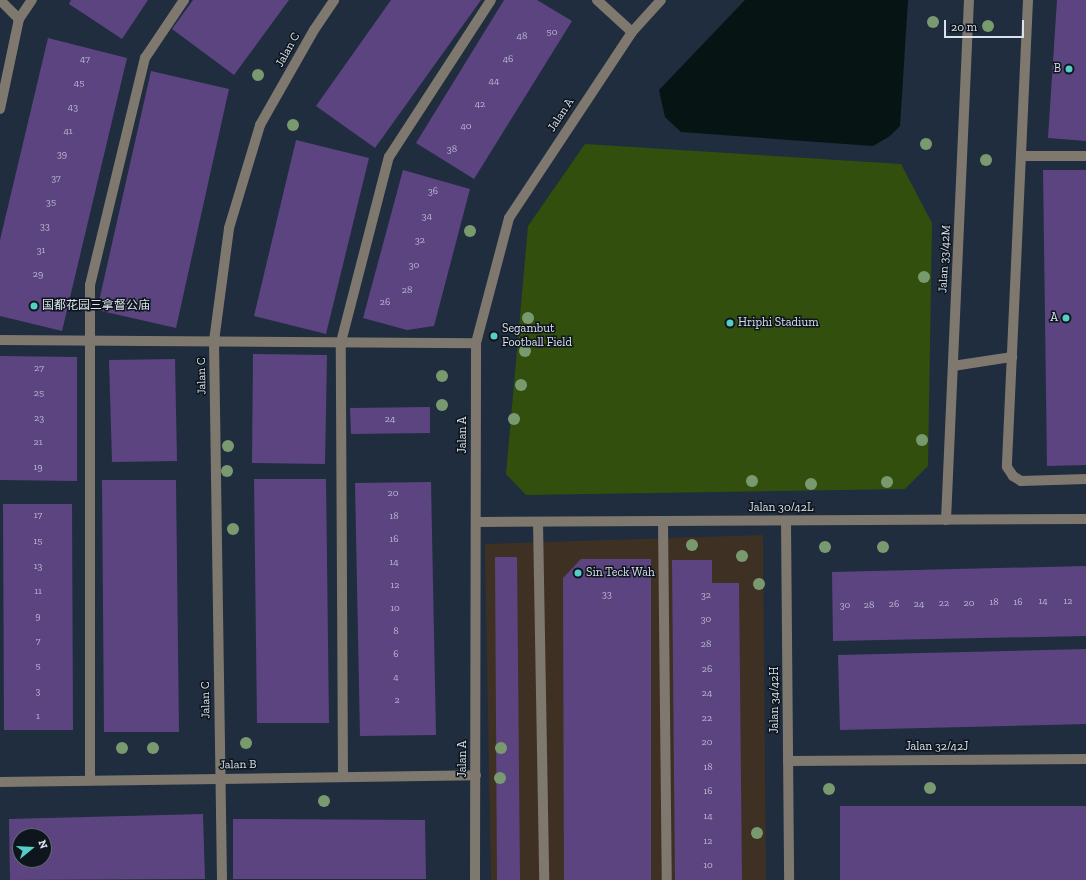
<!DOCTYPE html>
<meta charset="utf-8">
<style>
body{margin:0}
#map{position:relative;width:1086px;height:880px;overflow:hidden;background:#1f2d3e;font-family:"Zilla Slab","Noto Sans SC",serif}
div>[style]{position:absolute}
.commercial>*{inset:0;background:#3f3024}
.green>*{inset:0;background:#324f0d}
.water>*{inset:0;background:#061414}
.building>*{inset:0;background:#5c4481}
.minor>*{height:10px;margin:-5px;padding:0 5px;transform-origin:5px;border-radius:5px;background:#7f786e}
.trees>*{width:12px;height:12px;margin:-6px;border-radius:50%;background:#799a6e}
.dots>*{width:11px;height:11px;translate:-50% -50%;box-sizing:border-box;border:2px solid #0e151d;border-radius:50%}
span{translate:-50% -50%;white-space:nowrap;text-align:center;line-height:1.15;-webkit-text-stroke:3px #0e151d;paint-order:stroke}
.number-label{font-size:10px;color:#b9bad2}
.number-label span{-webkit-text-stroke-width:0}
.street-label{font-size:12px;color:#d8e1ed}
.poi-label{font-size:12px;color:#d8e1ed}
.right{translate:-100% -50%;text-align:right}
.left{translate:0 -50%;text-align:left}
.north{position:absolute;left:12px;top:828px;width:40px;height:40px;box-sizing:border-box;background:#0e151d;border:1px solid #5f6770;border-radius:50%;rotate:72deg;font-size:11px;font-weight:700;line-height:16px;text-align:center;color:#d8e1ed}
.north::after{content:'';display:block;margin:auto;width:14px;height:18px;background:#55cec5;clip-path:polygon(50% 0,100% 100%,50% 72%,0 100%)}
.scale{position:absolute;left:944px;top:20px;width:80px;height:18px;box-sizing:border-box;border:2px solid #d8e1ed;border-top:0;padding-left:5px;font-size:12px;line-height:14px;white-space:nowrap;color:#d8e1ed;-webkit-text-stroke:3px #0e151d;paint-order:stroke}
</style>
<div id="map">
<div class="commercial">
<div style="clip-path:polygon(763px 535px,766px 880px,491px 880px,485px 544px)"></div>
</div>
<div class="green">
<div style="clip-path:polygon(585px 144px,901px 164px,932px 223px,928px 466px,905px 489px,526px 495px,506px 474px,528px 226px)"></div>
</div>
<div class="water">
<div style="clip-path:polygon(745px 0,908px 0,900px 126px,890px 136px,873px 146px,681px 132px,665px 117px,659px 90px)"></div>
</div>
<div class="building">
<div style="clip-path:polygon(71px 0,148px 0,122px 39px,69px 4px)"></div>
<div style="clip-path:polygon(193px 0,289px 0,234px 75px,172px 29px)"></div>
<div style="clip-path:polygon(391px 0,481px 0,375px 148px,316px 106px)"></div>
<div style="clip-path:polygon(504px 0,537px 0,572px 21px,474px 179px,416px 143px)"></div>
<div style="clip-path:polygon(1057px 0,1086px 0,1086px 141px,1048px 138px)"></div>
<div style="clip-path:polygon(48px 38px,127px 58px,62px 331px,0 316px,0 240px)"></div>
<div style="clip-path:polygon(151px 71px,229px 89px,176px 328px,97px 310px)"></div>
<div style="clip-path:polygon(296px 140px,369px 158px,326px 334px,254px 316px)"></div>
<div style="clip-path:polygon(403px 170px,470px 189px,434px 326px,407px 330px,363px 318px)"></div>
<div style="clip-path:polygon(1043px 170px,1086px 170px,1086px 465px,1047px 466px)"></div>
<div style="clip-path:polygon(253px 354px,327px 355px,325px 464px,252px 463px)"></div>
<div style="clip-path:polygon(0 356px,77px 357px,77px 481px,0 480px)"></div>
<div style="clip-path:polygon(175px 359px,177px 461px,112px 462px,109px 360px)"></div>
<div style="clip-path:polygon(430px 407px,430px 433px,351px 434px,350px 408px)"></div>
<div style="clip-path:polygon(254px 479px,326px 479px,329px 723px,257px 723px)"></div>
<div style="clip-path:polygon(102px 480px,176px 480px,179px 732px,104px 732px)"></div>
<div style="clip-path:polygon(431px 482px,436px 735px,360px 736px,355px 483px)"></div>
<div style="clip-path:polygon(3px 504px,72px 504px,73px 730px,4px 730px)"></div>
<div style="clip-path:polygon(495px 557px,517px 557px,520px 880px,497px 880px)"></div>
<div style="clip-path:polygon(581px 559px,651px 559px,651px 880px,564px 880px,563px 578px)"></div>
<div style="clip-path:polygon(672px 560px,712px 560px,712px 583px,739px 583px,742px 880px,675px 880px)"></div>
<div style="clip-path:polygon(1086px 566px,1086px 636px,833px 641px,832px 572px)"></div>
<div style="clip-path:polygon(1086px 649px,1086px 724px,840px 730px,838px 655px)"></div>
<div style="clip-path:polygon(840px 806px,1086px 806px,1086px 880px,840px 880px)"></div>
<div style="clip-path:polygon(evenodd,203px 814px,205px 879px,10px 880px,9px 819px,203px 814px,20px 836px,44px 836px,44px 860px,20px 860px,20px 836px)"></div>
<div style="clip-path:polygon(233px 819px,425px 820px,426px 879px,233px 879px)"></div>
</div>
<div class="minor">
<div style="left:0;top:0;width:27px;rotate:45deg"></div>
<div style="left:597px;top:0;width:47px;rotate:42.4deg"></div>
<div style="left:1028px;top:0;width:467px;rotate:92.6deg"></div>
<div style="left:1007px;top:467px;width:11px;rotate:56deg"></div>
<div style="left:1013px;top:476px;width:9px;rotate:32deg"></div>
<div style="left:1021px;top:481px;width:65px;rotate:-1.8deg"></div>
<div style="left:0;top:109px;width:92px;rotate:-78.1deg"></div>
<div style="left:19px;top:19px;width:23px;rotate:-56deg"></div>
<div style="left:1021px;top:156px;width:65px"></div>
<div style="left:0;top:340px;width:476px;rotate:0.4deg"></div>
<div style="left:953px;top:366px;width:60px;rotate:-8.7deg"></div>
<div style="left:946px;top:520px;width:521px;rotate:-87.47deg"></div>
<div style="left:663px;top:521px;width:359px;rotate:89.4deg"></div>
<div style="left:786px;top:521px;width:359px;rotate:89.5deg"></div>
<div style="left:476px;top:522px;width:610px;rotate:-0.28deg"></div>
<div style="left:538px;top:522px;width:358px;rotate:89deg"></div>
<div style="left:788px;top:761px;width:298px;rotate:-0.4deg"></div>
<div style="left:343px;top:777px;width:435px;rotate:-90.3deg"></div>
<div style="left:341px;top:342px;width:191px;rotate:-75.5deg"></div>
<div style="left:389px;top:157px;width:187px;rotate:-57deg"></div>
<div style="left:90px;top:780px;width:495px;rotate:-90deg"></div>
<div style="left:90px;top:285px;width:234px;rotate:-76.4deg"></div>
<div style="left:145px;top:58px;width:70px;rotate:-56.1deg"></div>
<div style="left:0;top:782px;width:476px;rotate:-0.8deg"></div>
<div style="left:222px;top:880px;width:539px;rotate:-90.85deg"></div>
<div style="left:214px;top:341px;width:114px;rotate:-82.4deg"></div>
<div style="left:229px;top:228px;width:108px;rotate:-73.2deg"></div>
<div style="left:260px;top:125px;width:109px;rotate:-60.4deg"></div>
<div style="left:314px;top:30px;width:36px;rotate:-56deg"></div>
<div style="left:475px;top:880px;width:537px;rotate:-89.89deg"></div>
<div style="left:476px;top:343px;width:129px;rotate:-75.2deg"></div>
<div style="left:509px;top:218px;width:223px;rotate:-56.5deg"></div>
<div style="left:632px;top:32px;width:43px;rotate:-47.8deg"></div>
</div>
<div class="trees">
<div style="left:933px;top:22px"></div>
<div style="left:988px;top:26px"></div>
<div style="left:258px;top:75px"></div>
<div style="left:293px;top:125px"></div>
<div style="left:926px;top:144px"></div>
<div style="left:986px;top:160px"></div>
<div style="left:470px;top:231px"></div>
<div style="left:924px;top:277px"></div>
<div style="left:528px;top:318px"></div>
<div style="left:525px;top:351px"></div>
<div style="left:442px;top:376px"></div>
<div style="left:521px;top:385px"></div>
<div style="left:442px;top:405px"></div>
<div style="left:514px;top:419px"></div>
<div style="left:922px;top:440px"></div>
<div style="left:228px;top:446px"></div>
<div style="left:227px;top:471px"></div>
<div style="left:752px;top:481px"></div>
<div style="left:887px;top:482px"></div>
<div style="left:811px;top:484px"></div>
<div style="left:233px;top:529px"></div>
<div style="left:692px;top:545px"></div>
<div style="left:825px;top:547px"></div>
<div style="left:883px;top:547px"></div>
<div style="left:742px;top:556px"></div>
<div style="left:759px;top:584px"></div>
<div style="left:246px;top:743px"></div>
<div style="left:122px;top:748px"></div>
<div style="left:153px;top:748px"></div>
<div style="left:501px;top:748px"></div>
<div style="left:500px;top:778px"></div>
<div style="left:930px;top:788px"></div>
<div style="left:829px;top:789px"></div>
<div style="left:324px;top:801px"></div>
<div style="left:757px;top:833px"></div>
</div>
<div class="dots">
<div style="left:1069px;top:69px;background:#55cec5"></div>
<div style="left:34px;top:306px;background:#55cec5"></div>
<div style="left:1066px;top:318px;background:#55cec5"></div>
<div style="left:730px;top:323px;background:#55cec5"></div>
<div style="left:494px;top:336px;background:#55cec5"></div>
<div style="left:578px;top:573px;background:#55cec5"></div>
</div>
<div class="number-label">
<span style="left:552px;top:33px">50</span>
<span style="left:522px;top:37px">48</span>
<span style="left:85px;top:60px">47</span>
<span style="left:508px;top:60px">46</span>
<span style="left:494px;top:82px">44</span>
<span style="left:79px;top:84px">45</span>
<span style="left:480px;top:105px">42</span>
<span style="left:73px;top:108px">43</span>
<span style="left:466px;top:127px">40</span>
<span style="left:68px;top:132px">41</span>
<span style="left:452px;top:150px">38</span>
<span style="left:62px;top:155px">39</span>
<span style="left:56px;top:179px">37</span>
<span style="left:433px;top:192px">36</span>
<span style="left:51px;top:203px">35</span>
<span style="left:427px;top:217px">34</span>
<span style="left:45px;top:227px">33</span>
<span style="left:420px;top:241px">32</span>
<span style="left:41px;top:251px">31</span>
<span style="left:414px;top:266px">30</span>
<span style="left:38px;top:275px">29</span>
<span style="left:407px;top:291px">28</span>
<span style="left:385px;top:303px">26</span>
<span style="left:39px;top:369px">27</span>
<span style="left:39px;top:394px">25</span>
<span style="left:39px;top:419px">23</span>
<span style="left:390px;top:420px">24</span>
<span style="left:38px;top:443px">21</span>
<span style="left:38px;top:468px">19</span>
<span style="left:393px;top:494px">20</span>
<span style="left:38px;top:516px">17</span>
<span style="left:394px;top:517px">18</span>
<span style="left:394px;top:540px">16</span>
<span style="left:38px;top:542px">15</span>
<span style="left:394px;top:563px">14</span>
<span style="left:38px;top:567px">13</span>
<span style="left:395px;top:586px">12</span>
<span style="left:38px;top:592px">11</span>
<span style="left:607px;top:595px">33</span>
<span style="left:706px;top:596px">32</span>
<span style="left:1043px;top:602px">14</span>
<span style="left:1068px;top:602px">12</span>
<span style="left:994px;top:603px">18</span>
<span style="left:1018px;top:603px">16</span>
<span style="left:944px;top:604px">22</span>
<span style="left:969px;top:604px">20</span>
<span style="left:894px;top:605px">26</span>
<span style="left:919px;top:605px">24</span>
<span style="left:845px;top:606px">30</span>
<span style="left:869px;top:606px">28</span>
<span style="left:395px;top:609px">10</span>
<span style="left:38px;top:617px">9</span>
<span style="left:706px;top:620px">30</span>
<span style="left:396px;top:632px">8</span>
<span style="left:38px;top:642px">7</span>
<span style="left:706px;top:645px">28</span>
<span style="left:396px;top:655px">6</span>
<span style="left:38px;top:667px">5</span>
<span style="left:707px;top:670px">26</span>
<span style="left:396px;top:678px">4</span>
<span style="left:38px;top:692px">3</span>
<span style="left:707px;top:694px">24</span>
<span style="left:397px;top:701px">2</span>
<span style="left:38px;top:717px">1</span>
<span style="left:707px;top:719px">22</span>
<span style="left:707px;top:743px">20</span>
<span style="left:708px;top:768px">18</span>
<span style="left:708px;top:792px">16</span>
<span style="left:708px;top:817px">14</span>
<span style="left:708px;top:842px">12</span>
<span style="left:708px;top:866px">10</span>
</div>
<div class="street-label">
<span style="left:288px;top:50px;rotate:-61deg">Jalan C</span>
<span style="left:561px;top:115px;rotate:-57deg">Jalan A</span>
<span style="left:945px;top:259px;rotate:-87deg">Jalan 33/42M</span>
<span style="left:202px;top:376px;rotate:-91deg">Jalan C</span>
<span style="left:463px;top:435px;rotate:-90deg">Jalan A</span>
<span style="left:781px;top:508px">Jalan 30/42L</span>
<span style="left:206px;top:700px;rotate:-91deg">Jalan C</span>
<span style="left:775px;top:700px;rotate:-90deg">Jalan 34/42H</span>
<span style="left:937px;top:747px">Jalan 32/42J</span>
<span style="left:463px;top:759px;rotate:-90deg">Jalan A</span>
<span style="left:238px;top:765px;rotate:-1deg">Jalan B</span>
</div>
<div class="poi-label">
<span class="right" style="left:1061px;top:69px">B</span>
<span class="left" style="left:42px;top:306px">国都花园三拿督公庙</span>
<span class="right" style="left:1058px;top:318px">A</span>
<span class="left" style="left:738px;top:323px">Hriphi Stadium</span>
<span class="left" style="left:502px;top:336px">Segambut<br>Football Field</span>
<span class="left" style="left:586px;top:573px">Sin Teck Wah</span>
</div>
<div class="north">N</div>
<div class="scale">20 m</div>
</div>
